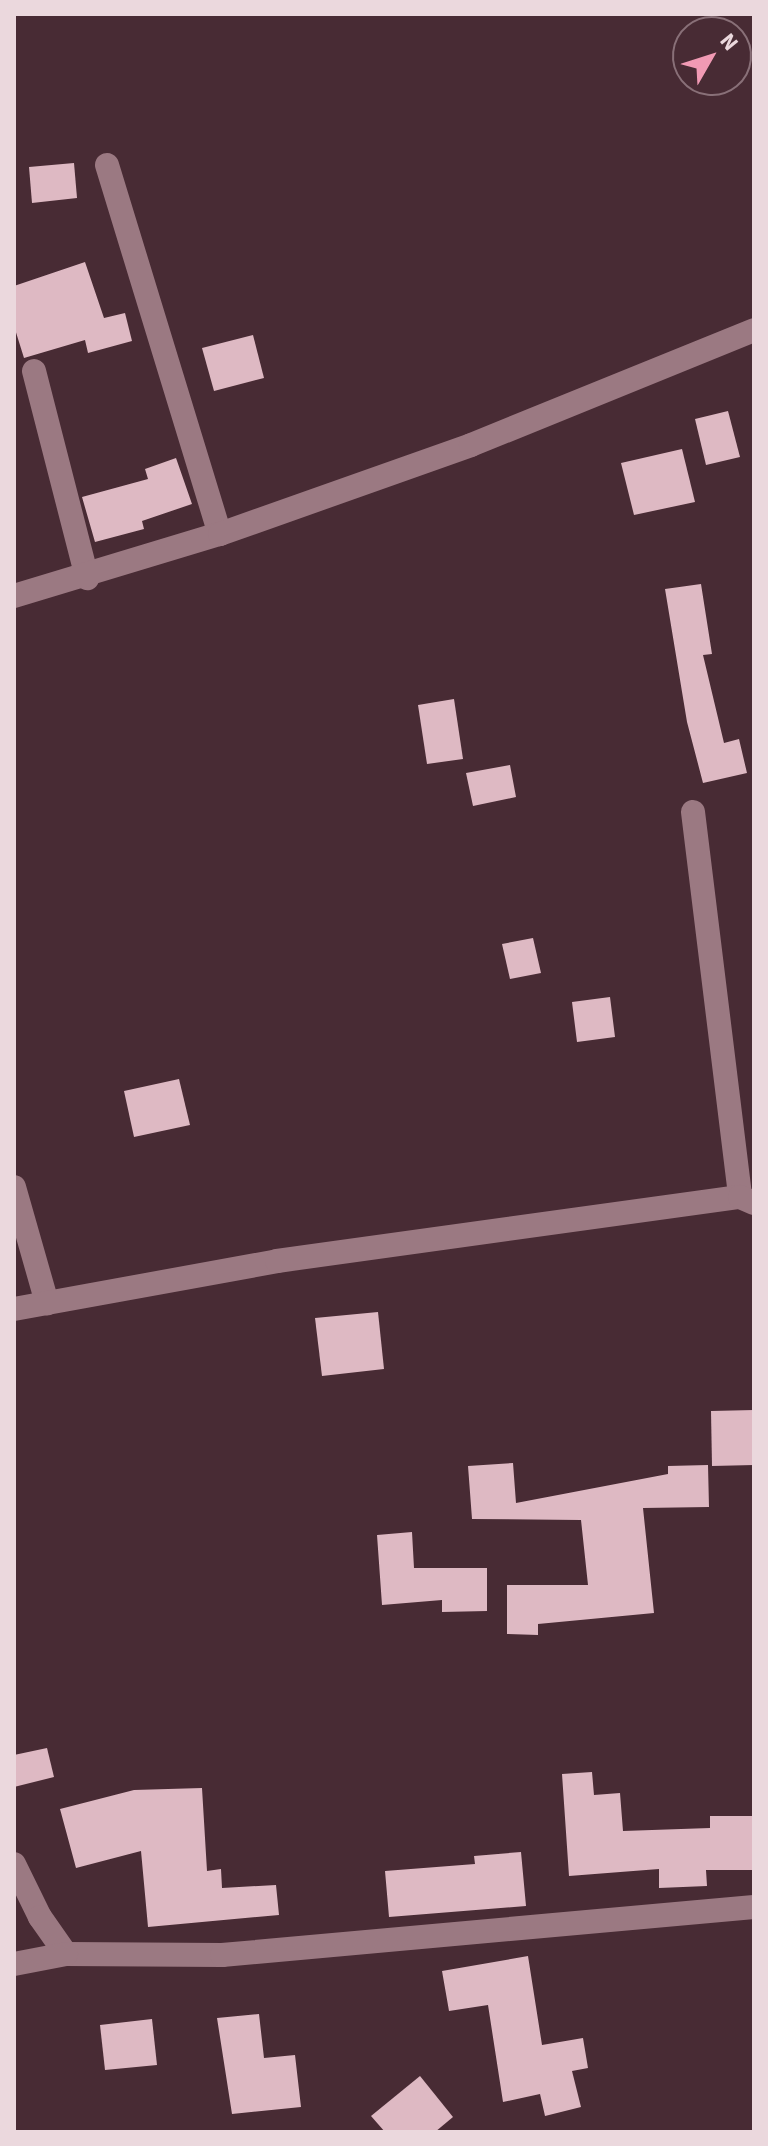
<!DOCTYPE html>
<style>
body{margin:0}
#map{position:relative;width:768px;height:2146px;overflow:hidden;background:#482b34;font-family:"Source Sans 3",sans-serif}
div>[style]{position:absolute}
.building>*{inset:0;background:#deb9c3}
.street>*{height:24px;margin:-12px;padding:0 12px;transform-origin:12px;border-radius:12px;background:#9b7982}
span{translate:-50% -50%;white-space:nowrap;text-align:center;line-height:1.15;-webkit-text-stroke:8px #482b34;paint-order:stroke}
.frame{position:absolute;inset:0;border:16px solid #ebd8dd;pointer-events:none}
.north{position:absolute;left:672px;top:16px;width:80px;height:80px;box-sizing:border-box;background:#482b34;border:2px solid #897078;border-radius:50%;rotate:51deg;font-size:22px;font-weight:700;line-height:32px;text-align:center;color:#ebd8dd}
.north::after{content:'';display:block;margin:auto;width:28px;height:36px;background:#f19ab4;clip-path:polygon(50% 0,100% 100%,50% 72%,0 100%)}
</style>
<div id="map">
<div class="building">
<div style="clip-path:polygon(74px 163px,77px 198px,32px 203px,29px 167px)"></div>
<div style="clip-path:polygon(85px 262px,104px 318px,125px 313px,132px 341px,88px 353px,85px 340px,24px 358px,14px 326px,14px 286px)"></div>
<div style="clip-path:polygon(253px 335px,264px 378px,214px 391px,202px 348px)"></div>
<div style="clip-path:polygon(728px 411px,740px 457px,706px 465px,695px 419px)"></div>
<div style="clip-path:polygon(682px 449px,695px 502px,634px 515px,621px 463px)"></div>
<div style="clip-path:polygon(176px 458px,192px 504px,142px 521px,144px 529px,95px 542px,82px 497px,148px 479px,145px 469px)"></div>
<div style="clip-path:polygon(701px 584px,712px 654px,703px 655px,724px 743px,739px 739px,747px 773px,703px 783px,687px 722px,665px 589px)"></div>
<div style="clip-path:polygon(454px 699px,463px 759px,427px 764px,418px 705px)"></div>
<div style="clip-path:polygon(510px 765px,516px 797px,473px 806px,466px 773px)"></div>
<div style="clip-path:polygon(533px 938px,541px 973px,510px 979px,502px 944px)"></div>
<div style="clip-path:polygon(610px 997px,615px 1037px,577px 1042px,572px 1002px)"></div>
<div style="clip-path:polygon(179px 1079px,190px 1125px,134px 1137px,124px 1091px)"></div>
<div style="clip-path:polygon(378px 1312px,384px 1369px,322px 1376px,315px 1318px)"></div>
<div style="clip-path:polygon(754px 1410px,754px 1465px,712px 1466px,711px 1411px)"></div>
<div style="clip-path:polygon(513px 1463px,516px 1503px,668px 1474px,668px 1466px,708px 1465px,709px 1507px,643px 1508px,654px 1613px,538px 1624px,538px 1635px,507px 1634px,507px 1585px,588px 1585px,581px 1520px,472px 1519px,468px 1466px)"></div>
<div style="clip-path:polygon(412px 1532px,414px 1568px,487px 1568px,487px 1611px,442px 1612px,442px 1600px,382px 1605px,377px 1535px)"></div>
<div style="clip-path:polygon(47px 1748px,54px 1777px,14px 1787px,14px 1755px)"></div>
<div style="clip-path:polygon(592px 1772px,594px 1795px,620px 1793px,623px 1831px,710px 1828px,710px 1816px,754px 1816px,754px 1870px,706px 1870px,707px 1886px,659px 1888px,659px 1869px,569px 1876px,562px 1774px)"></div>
<div style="clip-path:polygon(202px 1788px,207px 1871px,221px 1869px,222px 1888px,276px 1885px,279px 1915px,148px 1927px,141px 1851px,76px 1868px,60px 1809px,134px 1790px)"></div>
<div style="clip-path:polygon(521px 1852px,526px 1906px,389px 1917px,385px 1871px,475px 1864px,474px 1856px)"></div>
<div style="clip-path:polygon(528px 1956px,542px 2045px,583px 2038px,588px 2068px,572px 2071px,581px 2107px,545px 2116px,540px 2094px,503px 2102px,488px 2005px,449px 2011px,442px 1971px)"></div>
<div style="clip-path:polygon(259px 2014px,264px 2058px,295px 2055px,301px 2107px,232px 2114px,217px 2018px)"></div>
<div style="clip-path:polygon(152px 2019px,157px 2065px,105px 2070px,100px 2025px)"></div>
<div style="clip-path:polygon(420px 2076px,453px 2117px,435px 2132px,385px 2132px,371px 2116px)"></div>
</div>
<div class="street">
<div style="left:107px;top:165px;width:386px;rotate:73deg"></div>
<div style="left:34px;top:371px;width:214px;rotate:75.6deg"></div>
<div style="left:14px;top:596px;width:215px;rotate:-16.8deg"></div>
<div style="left:220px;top:534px;width:266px;rotate:-19.5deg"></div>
<div style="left:471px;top:445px;width:305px;rotate:-22.1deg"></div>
<div style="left:693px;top:812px;width:388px;rotate:83deg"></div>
<div style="left:14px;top:1187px;width:121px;rotate:74.1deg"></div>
<div style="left:14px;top:1309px;width:267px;rotate:-10.3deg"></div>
<div style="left:277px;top:1261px;width:467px;rotate:-7.9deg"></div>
<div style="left:740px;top:1197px;width:15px;rotate:23deg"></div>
<div style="left:14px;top:1864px;width:59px;rotate:63.9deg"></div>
<div style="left:40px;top:1917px;width:45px;rotate:54.9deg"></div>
<div style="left:66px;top:1954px;width:156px;rotate:0.4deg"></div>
<div style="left:222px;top:1955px;width:534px;rotate:-5.16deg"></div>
<div style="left:14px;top:1964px;width:53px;rotate:-10.9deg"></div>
</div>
<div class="frame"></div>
<div class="north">N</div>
</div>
